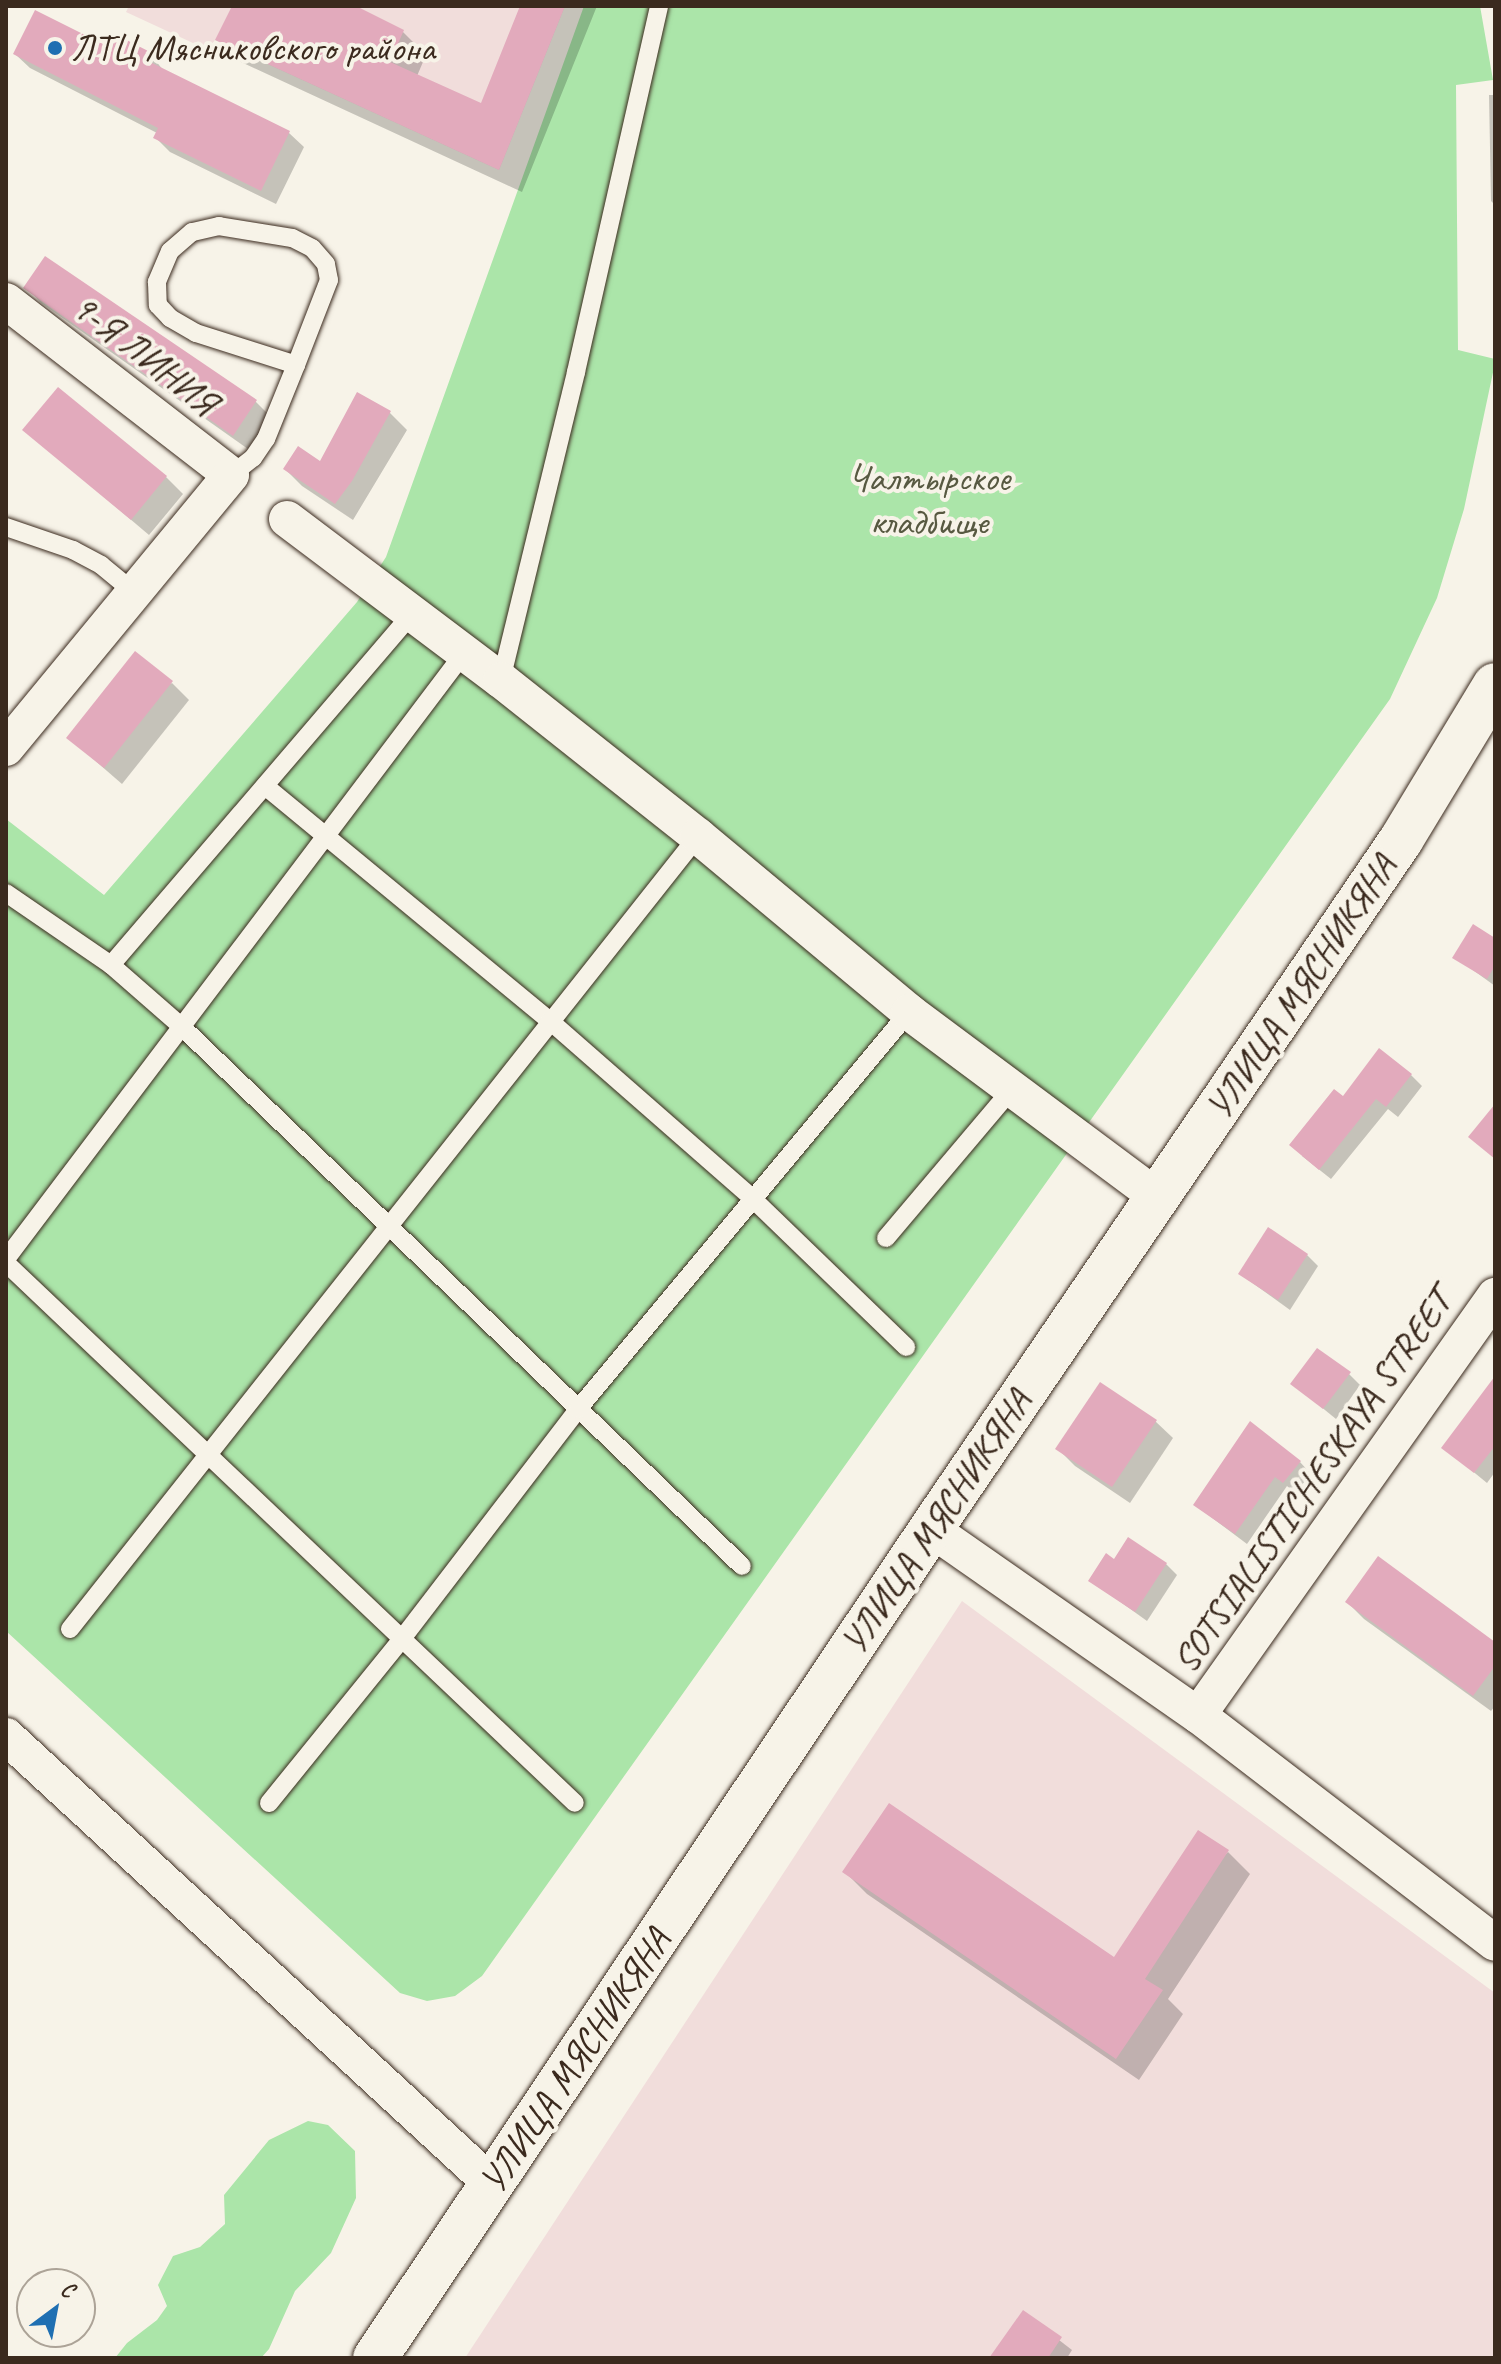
<!DOCTYPE html>
<meta charset="utf-8">
<style>
body{margin:0}
#map{position:relative;width:1501px;height:2364px;overflow:hidden;background:#f7f3e8;font-family:Caveat,sans-serif}
div>[style]{position:absolute}
.built>*{inset:0;background:#f1dddb}
.green>*{inset:0;background:#abe5a9}
.shadow>*{inset:0;background:#0003}
.building>*{inset:0;background:#e2aabc}
.roads{filter:drop-shadow(0 0 2px #3b2a1e) drop-shadow(0 0 2px #3b2a1e)}
.lane>*{height:18px;margin:-9px;padding:0 9px;transform-origin:9px;border-radius:9px;background:#f7f3e8}
.street>*{height:36px;margin:-18px;padding:0 18px;transform-origin:18px;border-radius:18px;background:#f7f3e8}
.secondary>*{height:44px;margin:-22px;padding:0 22px;transform-origin:22px;border-radius:22px;background:#f7f3e8}
.dots>*{width:22px;height:22px;translate:-50% -50%;box-sizing:border-box;border:4px solid #f7f3e8;border-radius:50%}
span{translate:-50% -50%;white-space:nowrap;text-align:center;line-height:1.15;-webkit-text-stroke:8px #f7f3e8;paint-order:stroke}
.poi-label{font-size:38px;color:#3b2a1e}
.left{translate:0 -50%;text-align:left}
.street-label{font-size:38px;color:#3b2a1e}
.park-label{font-size:38px;color:#575941}
.frame{position:absolute;inset:0;border:8px solid #3b2a1e;pointer-events:none}
.north{position:absolute;left:16px;top:2268px;width:80px;height:80px;box-sizing:border-box;background:#f7f3e8;border:2px solid #aca397;border-radius:50%;rotate:32deg;font-size:22px;font-weight:700;line-height:32px;text-align:center;color:#3b2a1e}
.north::after{content:'';display:block;margin:auto;width:28px;height:36px;background:#1f6fb2;clip-path:polygon(50% 0,100% 100%,50% 72%,0 100%)}
</style>
<div id="map">
<div class="built">
<div style="clip-path:polygon(129px 6px,565px 6px,499px 170px,215px 40px,208px 50px,126px 12px)"></div>
<div style="clip-path:polygon(962px 1601px,1495px 1993px,1495px 2358px,465px 2358px)"></div>
</div>
<div class="green">
<div style="clip-path:polygon(584px 6px,1480px 6px,1493px 80px,1456px 85px,1458px 350px,1495px 359px,1495px 363px,1464px 509px,1437px 598px,1390px 699px,482px 1976px,455px 1996px,427px 2001px,400px 1993px,6px 1631px,6px 819px,104px 895px,357px 602px,386px 557px)"></div>
<div style="clip-path:polygon(308px 2121px,328px 2125px,355px 2151px,356px 2198px,331px 2253px,295px 2291px,269px 2349px,261px 2358px,115px 2358px,127px 2343px,157px 2320px,167px 2306px,158px 2285px,173px 2256px,200px 2247px,225px 2224px,224px 2195px,269px 2140px)"></div>
</div>
<div class="shadow">
<div style="clip-path:polygon(234px 6px,351px 6px,403px 32px,426px 55px,417px 76px,482px 106px,522px 6px,597px 6px,522px 192px,241px 62px,218px 39px)"></div>
<div style="clip-path:polygon(106px 47px,150px 54px,164px 71px,289px 133px,304px 147px,276px 204px,170px 152px,155px 137px,157px 133px,30px 68px,15px 54px)"></div>
<div style="clip-path:polygon(1489px 95px,1495px 95px,1495px 205px,1491px 201px)"></div>
<div style="clip-path:polygon(45px 259px,256px 402px,271px 417px,248px 449px,40px 302px,26px 287px)"></div>
<div style="clip-path:polygon(358px 395px,390px 413px,407px 430px,353px 520px,302px 486px,285px 469px,320px 463px)"></div>
<div style="clip-path:polygon(25px 430px,166px 477px,183px 494px,149px 535px)"></div>
<div style="clip-path:polygon(172px 683px,189px 700px,122px 784px,69px 738px)"></div>
<div style="clip-path:polygon(1495px 940px,1495px 986px,1455px 957px)"></div>
<div style="clip-path:polygon(1411px 1075px,1422px 1086px,1398px 1117px,1388px 1109px,1331px 1179px,1302px 1156px,1343px 1098px)"></div>
<div style="clip-path:polygon(1307px 1255px,1318px 1266px,1290px 1310px,1240px 1274px)"></div>
<div style="clip-path:polygon(1349px 1374px,1360px 1385px,1336px 1419px,1293px 1384px)"></div>
<div style="clip-path:polygon(1495px 1385px,1495px 1472px,1487px 1483px,1443px 1447px)"></div>
<div style="clip-path:polygon(1155px 1421px,1173px 1438px,1130px 1503px,1075px 1466px,1058px 1449px)"></div>
<div style="clip-path:polygon(1300px 1462px,1311px 1474px,1295px 1493px,1287px 1486px,1247px 1544px,1195px 1505px)"></div>
<div style="clip-path:polygon(1115px 1562px,1166px 1564px,1177px 1575px,1147px 1621px,1090px 1580px)"></div>
<div style="clip-path:polygon(1347px 1602px,1495px 1645px,1495px 1706px,1491px 1711px,1364px 1619px)"></div>
<div style="clip-path:polygon(1228px 1852px,1250px 1874px,1168px 1999px,1183px 2014px,1139px 2080px,867px 1894px,845px 1872px,1115px 1960px)"></div>
<div style="clip-path:polygon(1024px 2313px,1072px 2350px,1067px 2358px,992px 2358px)"></div>
</div>
<div class="building">
<div style="clip-path:polygon(232px 6px,356px 6px,404px 30px,390px 62px,481px 103px,520px 6px,565px 6px,499px 170px,215px 40px)"></div>
<div style="clip-path:polygon(35px 10px,105px 45px,111px 32px,152px 53px,148px 61px,290px 131px,261px 191px,153px 138px,158px 128px,13px 54px)"></div>
<div style="clip-path:polygon(45px 256px,257px 400px,233px 436px,23px 288px)"></div>
<div style="clip-path:polygon(58px 387px,167px 476px,131px 520px,22px 430px)"></div>
<div style="clip-path:polygon(357px 392px,391px 411px,352px 481px,335px 504px,283px 469px,298px 446px,320px 461px)"></div>
<div style="clip-path:polygon(135px 651px,173px 681px,104px 768px,66px 738px)"></div>
<div style="clip-path:polygon(1473px 924px,1495px 938px,1495px 966px,1487px 979px,1452px 958px)"></div>
<div style="clip-path:polygon(1379px 1048px,1412px 1074px,1386px 1107px,1376px 1099px,1319px 1170px,1289px 1145px,1334px 1089px,1343px 1096px)"></div>
<div style="clip-path:polygon(1495px 1104px,1495px 1159px,1468px 1137px)"></div>
<div style="clip-path:polygon(1268px 1227px,1308px 1254px,1278px 1300px,1238px 1274px)"></div>
<div style="clip-path:polygon(1317px 1348px,1351px 1372px,1323px 1409px,1290px 1384px)"></div>
<div style="clip-path:polygon(1495px 1376px,1495px 1446px,1474px 1473px,1441px 1448px)"></div>
<div style="clip-path:polygon(1100px 1382px,1157px 1420px,1112px 1487px,1055px 1449px)"></div>
<div style="clip-path:polygon(1250px 1421px,1301px 1461px,1283px 1483px,1275px 1477px,1235px 1534px,1193px 1505px)"></div>
<div style="clip-path:polygon(1128px 1537px,1167px 1563px,1135px 1612px,1088px 1581px,1106px 1553px,1114px 1559px)"></div>
<div style="clip-path:polygon(1378px 1556px,1495px 1642px,1495px 1666px,1473px 1696px,1345px 1602px)"></div>
<div style="clip-path:polygon(889px 1803px,1114px 1957px,1198px 1830px,1229px 1850px,1145px 1979px,1163px 1990px,1116px 2059px,842px 1872px)"></div>
<div style="clip-path:polygon(1023px 2310px,1062px 2337px,1048px 2358px,989px 2358px)"></div>
</div>
<div class="roads">
<div class="lane">
<div style="left:231px;top:475px;width:28px;rotate:-38deg"></div>
<div style="left:253px;top:458px;width:23px;rotate:-56deg"></div>
<div style="left:266px;top:439px;width:80px;rotate:-67.9deg"></div>
<div style="left:296px;top:365px;width:91px;rotate:-68.8deg"></div>
<div style="left:329px;top:280px;width:16px;rotate:-101deg"></div>
<div style="left:326px;top:264px;width:21px;rotate:-131deg"></div>
<div style="left:312px;top:248px;width:22px;rotate:-153deg"></div>
<div style="left:292px;top:238px;width:74px;rotate:-170.7deg"></div>
<div style="left:219px;top:226px;width:28px;rotate:167deg"></div>
<div style="left:192px;top:232px;width:29px;rotate:139deg"></div>
<div style="left:170px;top:251px;width:34px;rotate:113deg"></div>
<div style="left:157px;top:282px;width:23px;rotate:88deg"></div>
<div style="left:158px;top:305px;width:18px;rotate:47deg"></div>
<div style="left:170px;top:318px;width:30px;rotate:30deg"></div>
<div style="left:196px;top:333px;width:105px;rotate:17.7deg"></div>
<div style="left:6px;top:527px;width:71px;rotate:18.9deg"></div>
<div style="left:73px;top:550px;width:32px;rotate:28deg"></div>
<div style="left:101px;top:565px;width:44px;rotate:39.5deg"></div>
<div style="left:501px;top:680px;width:317px;rotate:-76.3deg"></div>
<div style="left:576px;top:372px;width:375px;rotate:-77.2deg"></div>
<div style="left:265px;top:786px;width:369px;rotate:39.5deg"></div>
<div style="left:550px;top:1021px;width:270px;rotate:41.2deg"></div>
<div style="left:753px;top:1199px;width:213px;rotate:44deg"></div>
<div style="left:6px;top:893px;width:127px;rotate:34.4deg"></div>
<div style="left:111px;top:965px;width:94px;rotate:41.1deg"></div>
<div style="left:182px;top:1027px;width:777px;rotate:43.91deg"></div>
<div style="left:111px;top:965px;width:461px;rotate:-49.4deg"></div>
<div style="left:886px;top:1238px;width:194px;rotate:-49.8deg"></div>
<div style="left:6px;top:1259px;width:760px;rotate:-52.92deg"></div>
<div style="left:6px;top:1263px;width:784px;rotate:43.5deg"></div>
<div style="left:70px;top:1629px;width:1012px;rotate:-51.62deg"></div>
<div style="left:269px;top:1803px;width:210px;rotate:-51deg"></div>
<div style="left:401px;top:1640px;width:291px;rotate:-52.5deg"></div>
<div style="left:578px;top:1409px;width:517px;rotate:-50.18deg"></div>
</div>
<div class="street">
<div style="left:6px;top:301px;width:284px;rotate:37.7deg"></div>
<div style="left:231px;top:475px;width:354px;rotate:129.5deg"></div>
<div style="left:287px;top:519px;width:268px;rotate:37deg"></div>
<div style="left:501px;top:680px;width:251px;rotate:38.4deg"></div>
<div style="left:698px;top:836px;width:275px;rotate:39.8deg"></div>
<div style="left:909px;top:1012px;width:309px;rotate:36.7deg"></div>
<div style="left:931px;top:1529px;width:325px;rotate:34.9deg"></div>
<div style="left:1198px;top:1715px;width:374px;rotate:37.5deg"></div>
<div style="left:1198px;top:1715px;width:514px;rotate:-54.67deg"></div>
<div style="left:6px;top:1736px;width:662px;rotate:42.68deg"></div>
</div>
<div class="secondary">
<div style="left:375px;top:2358px;width:998px;rotate:-56.15deg"></div>
<div style="left:931px;top:1529px;width:834px;rotate:-55.7deg"></div>
<div style="left:1401px;top:840px;width:181px;rotate:-58.8deg"></div>
</div>
</div>
<div class="dots">
<div style="left:55px;top:48px;background:#1f6fb2"></div>
</div>
<div class="poi-label">
<span class="left" style="left:71px;top:48px">ЛТЦ Мясниковского района</span>
</div>
<div class="street-label">
<span style="left:145px;top:354px;rotate:38deg">9-Я ЛИНИЯ</span>
<span style="left:1301px;top:987px;rotate:-56deg">УЛИЦА МЯСНИКЯНА</span>
<span style="left:1312px;top:1481px;rotate:-55deg">SOTSIALISTICHESKAYA STREET</span>
<span style="left:936px;top:1522px;rotate:-56deg">УЛИЦА МЯСНИКЯНА</span>
<span style="left:575px;top:2061px;rotate:-56deg">УЛИЦА МЯСНИКЯНА</span>
</div>
<div class="park-label">
<span style="left:929px;top:500px">Чалтырское<br>кладбище</span>
</div>
<div class="frame"></div>
<div class="north">С</div>
</div>
